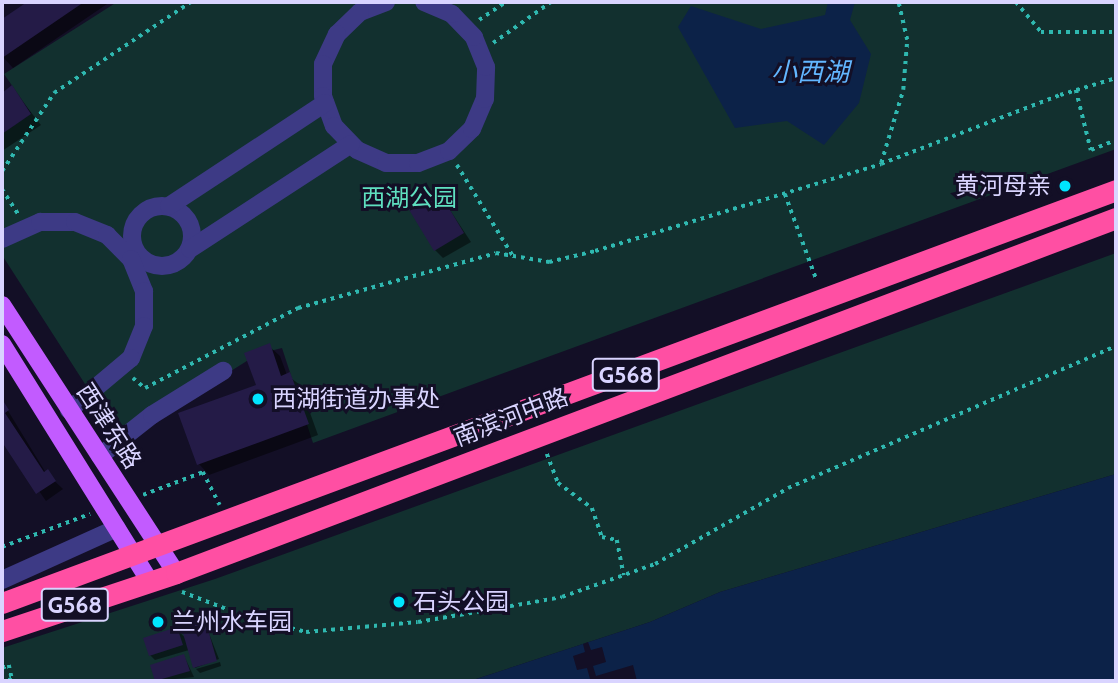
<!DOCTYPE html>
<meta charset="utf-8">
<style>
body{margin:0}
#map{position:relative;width:1118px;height:683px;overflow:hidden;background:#130f26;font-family:Cabin,"Noto Sans SC",sans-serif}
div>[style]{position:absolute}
.green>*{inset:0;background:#12302f}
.water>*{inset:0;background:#0c2248}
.pier>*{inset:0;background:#130f26}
.shadow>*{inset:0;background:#0007}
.building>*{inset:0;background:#241b47}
.path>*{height:3.5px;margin-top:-1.75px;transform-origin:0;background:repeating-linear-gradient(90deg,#2fb8b0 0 3.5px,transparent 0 8.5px)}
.minor>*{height:18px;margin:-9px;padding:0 9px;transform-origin:9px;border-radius:9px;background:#3d3a85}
.minor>.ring{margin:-9px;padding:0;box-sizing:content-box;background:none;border:18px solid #3d3a85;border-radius:50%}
.major>*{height:18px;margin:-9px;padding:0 9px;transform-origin:9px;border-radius:9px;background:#c25bff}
.highway>*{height:21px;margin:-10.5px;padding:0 10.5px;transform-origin:10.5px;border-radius:10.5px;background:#ff4fa3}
.dots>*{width:19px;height:19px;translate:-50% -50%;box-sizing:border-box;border:4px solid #130f26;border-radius:50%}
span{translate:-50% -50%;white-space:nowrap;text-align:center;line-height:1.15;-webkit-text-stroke:6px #130f26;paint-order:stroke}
.shield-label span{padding:2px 5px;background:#130f26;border:2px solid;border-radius:5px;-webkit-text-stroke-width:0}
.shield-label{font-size:23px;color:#d9d4ff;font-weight:700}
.poi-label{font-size:24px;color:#d9d4ff}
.right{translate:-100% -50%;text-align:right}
.left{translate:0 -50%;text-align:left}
.park-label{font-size:24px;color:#5fe0c0}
.street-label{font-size:24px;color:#d9d4ff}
.water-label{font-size:26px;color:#62b6ff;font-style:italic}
.frame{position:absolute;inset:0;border:4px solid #d9d4ff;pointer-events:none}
</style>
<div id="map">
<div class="green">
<div style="clip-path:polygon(117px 2px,1116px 2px,1116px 149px,313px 443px,282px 348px,258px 354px,121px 440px,2px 255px,2px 134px,31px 113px,4px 74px)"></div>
<div style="clip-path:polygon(1116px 253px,1116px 474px,720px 592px,650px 622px,470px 681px,2px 681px,2px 648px,215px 579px)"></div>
</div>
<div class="water">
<div style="clip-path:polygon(828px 2px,855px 2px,850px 20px,871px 54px,859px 103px,824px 145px,787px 121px,735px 128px,678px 27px,691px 6px,761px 29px,825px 15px)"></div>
<div style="clip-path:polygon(1116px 474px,1116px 681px,470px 681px,650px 622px,720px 592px)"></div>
</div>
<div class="pier">
<div style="clip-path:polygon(588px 642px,591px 650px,602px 647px,606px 662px,593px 666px,596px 676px,633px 665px,637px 681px,584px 681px,590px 679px,587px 668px,577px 670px,573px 656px,585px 652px,583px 644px)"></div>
</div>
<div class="shadow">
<div style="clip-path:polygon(30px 2px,110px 2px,13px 68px,2px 56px,2px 21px)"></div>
<div style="clip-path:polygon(12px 88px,41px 125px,2px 151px,2px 95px)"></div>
<div style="clip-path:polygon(438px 192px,471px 242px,443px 258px,435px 250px)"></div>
<div style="clip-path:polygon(269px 346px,280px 356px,287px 375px,300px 385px,318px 435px,209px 475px,199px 464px,258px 386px)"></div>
<div style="clip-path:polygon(2px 401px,46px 473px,63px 489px,46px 501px,2px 438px)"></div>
<div style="clip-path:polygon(204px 621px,219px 659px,195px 668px,189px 650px,155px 660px,150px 655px,177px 629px,186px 639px)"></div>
<div style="clip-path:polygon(184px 656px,194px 677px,157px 681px,152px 666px)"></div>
<div style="clip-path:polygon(220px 662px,221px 666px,200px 673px,196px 669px)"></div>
</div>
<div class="building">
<div style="clip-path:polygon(27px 2px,84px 2px,2px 58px,2px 19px)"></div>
<div style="clip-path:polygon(12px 85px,31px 114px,2px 134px,2px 93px)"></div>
<div style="clip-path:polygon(438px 190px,464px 233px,434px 251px,408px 208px)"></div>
<div style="clip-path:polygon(270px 343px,281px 376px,290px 372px,309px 424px,197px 465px,178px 413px,256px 385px,244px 353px)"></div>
<div style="clip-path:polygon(2px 399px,9px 410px,5px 413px,44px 472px,48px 469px,56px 481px,36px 494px,2px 442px)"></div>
<div style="clip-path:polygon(205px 619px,217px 661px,193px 668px,181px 626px)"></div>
<div style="clip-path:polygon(177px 627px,183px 645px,149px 656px,143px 638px)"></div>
<div style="clip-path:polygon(184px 654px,190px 671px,155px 681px,150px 665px)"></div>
</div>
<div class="path">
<div style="left:1016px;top:2px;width:39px;rotate:50deg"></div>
<div style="left:1041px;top:32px;width:75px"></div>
<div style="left:479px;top:20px;width:32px;rotate:-34deg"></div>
<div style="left:493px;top:43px;width:71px;rotate:-35.3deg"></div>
<div style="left:1076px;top:90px;width:62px;rotate:76deg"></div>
<div style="left:1091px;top:150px;width:27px;rotate:-22deg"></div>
<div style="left:881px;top:163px;width:76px;rotate:-73.2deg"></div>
<div style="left:903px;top:90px;width:50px;rotate:-85.4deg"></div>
<div style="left:907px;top:40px;width:39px;rotate:-103deg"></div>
<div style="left:457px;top:165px;width:107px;rotate:58.4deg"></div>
<div style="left:2px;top:171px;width:94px;rotate:-56.3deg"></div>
<div style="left:54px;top:93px;width:164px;rotate:-33.6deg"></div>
<div style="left:2px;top:189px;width:30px;rotate:57deg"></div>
<div style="left:785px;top:194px;width:93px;rotate:69.8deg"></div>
<div style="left:133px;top:378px;width:16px;rotate:40deg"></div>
<div style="left:145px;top:388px;width:173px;rotate:-27.6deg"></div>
<div style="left:298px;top:308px;width:205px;rotate:-15.5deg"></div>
<div style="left:496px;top:253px;width:54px;rotate:9.6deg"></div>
<div style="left:549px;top:262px;width:47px;rotate:-13.4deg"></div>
<div style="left:595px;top:251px;width:299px;rotate:-16.9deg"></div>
<div style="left:881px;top:164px;width:192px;rotate:-21.1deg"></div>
<div style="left:1060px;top:95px;width:59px;rotate:-16.9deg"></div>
<div style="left:547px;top:454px;width:31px;rotate:69deg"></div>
<div style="left:558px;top:483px;width:42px;rotate:36.3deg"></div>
<div style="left:592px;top:508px;width:31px;rotate:71deg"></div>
<div style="left:602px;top:537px;width:15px;rotate:11deg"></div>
<div style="left:617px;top:540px;width:36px;rotate:79deg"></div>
<div style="left:143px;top:495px;width:64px;rotate:-21deg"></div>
<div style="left:203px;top:472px;width:37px;rotate:63deg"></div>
<div style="left:2px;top:547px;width:94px;rotate:-20.6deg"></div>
<div style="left:182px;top:592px;width:73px;rotate:20.9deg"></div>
<div style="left:250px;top:618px;width:58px;rotate:14deg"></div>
<div style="left:306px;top:632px;width:112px;rotate:-5.1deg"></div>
<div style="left:418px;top:622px;width:146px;rotate:-9.8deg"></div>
<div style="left:562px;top:597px;width:99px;rotate:-19.5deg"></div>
<div style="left:655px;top:564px;width:153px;rotate:-29.7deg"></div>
<div style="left:788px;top:488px;width:357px;rotate:-23.4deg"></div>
<div style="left:2px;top:668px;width:8px;rotate:-23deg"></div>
<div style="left:9px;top:665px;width:14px;rotate:78deg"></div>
<div style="left:12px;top:679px;width:4px;rotate:153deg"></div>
</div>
<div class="minor">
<div style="left:386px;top:2px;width:28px;rotate:159deg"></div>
<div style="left:360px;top:12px;width:32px;rotate:136deg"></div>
<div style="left:337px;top:34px;width:33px;rotate:115deg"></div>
<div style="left:323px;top:64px;width:32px;rotate:90deg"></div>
<div style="left:323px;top:96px;width:32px;rotate:70deg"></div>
<div style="left:334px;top:126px;width:33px;rotate:46deg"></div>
<div style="left:357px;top:150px;width:32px;rotate:24deg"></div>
<div style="left:386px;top:163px;width:32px"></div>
<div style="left:418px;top:163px;width:33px;rotate:-21deg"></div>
<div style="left:449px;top:151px;width:32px;rotate:-44deg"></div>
<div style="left:472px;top:129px;width:33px;rotate:-67deg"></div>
<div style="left:485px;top:99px;width:32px;rotate:-88deg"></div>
<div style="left:486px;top:67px;width:32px;rotate:-112deg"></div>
<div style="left:474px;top:37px;width:32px;rotate:-134deg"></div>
<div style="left:452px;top:14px;width:30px;rotate:-157deg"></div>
<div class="ring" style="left:132px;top:206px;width:42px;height:42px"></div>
<div style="left:169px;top:206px;width:187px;rotate:-33.4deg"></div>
<div style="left:2px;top:239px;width:42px;rotate:-24.1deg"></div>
<div style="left:40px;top:222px;width:35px"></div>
<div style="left:75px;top:222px;width:35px;rotate:22deg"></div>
<div style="left:107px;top:235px;width:34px;rotate:45deg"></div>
<div style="left:131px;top:259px;width:35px;rotate:68deg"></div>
<div style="left:144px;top:291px;width:35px;rotate:90deg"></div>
<div style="left:144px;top:326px;width:35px;rotate:112deg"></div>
<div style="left:131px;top:358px;width:81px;rotate:140deg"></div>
<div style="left:190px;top:249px;width:192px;rotate:-33.1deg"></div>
<div style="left:100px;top:456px;width:66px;rotate:-38.3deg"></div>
<div style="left:152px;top:415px;width:84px;rotate:-31.8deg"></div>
<div style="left:2px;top:580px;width:126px;rotate:-24.3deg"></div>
</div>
<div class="major">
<div style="left:2px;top:305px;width:320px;rotate:57deg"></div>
<div style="left:2px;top:344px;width:278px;rotate:58.1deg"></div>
</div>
<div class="highway">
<div style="left:2px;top:603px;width:1188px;rotate:-20.34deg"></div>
<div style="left:2px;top:631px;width:183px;rotate:-18.4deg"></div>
<div style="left:176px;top:573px;width:1005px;rotate:-20.69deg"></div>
</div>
<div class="dots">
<div style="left:1065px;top:186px;background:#00e5ff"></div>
<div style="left:258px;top:399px;background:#00e5ff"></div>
<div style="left:399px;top:602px;background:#00e5ff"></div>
<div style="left:158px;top:622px;background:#00e5ff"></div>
</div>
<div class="shield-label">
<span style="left:626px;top:375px">G568</span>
<span style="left:75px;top:605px">G568</span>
</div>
<div class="poi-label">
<span class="right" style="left:1051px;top:186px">黄河母亲</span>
<span class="left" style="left:272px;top:399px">西湖街道办事处</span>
<span class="left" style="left:413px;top:602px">石头公园</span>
<span class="left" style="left:172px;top:622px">兰州水车园</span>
</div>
<div class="park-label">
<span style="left:409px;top:198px">西湖公园</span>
</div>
<div class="street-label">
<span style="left:511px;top:417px;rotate:-21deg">南滨河中路</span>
<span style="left:109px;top:426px;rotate:57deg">西津东路</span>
</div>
<div class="water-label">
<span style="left:810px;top:73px">小西湖</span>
</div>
<div class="frame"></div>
</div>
